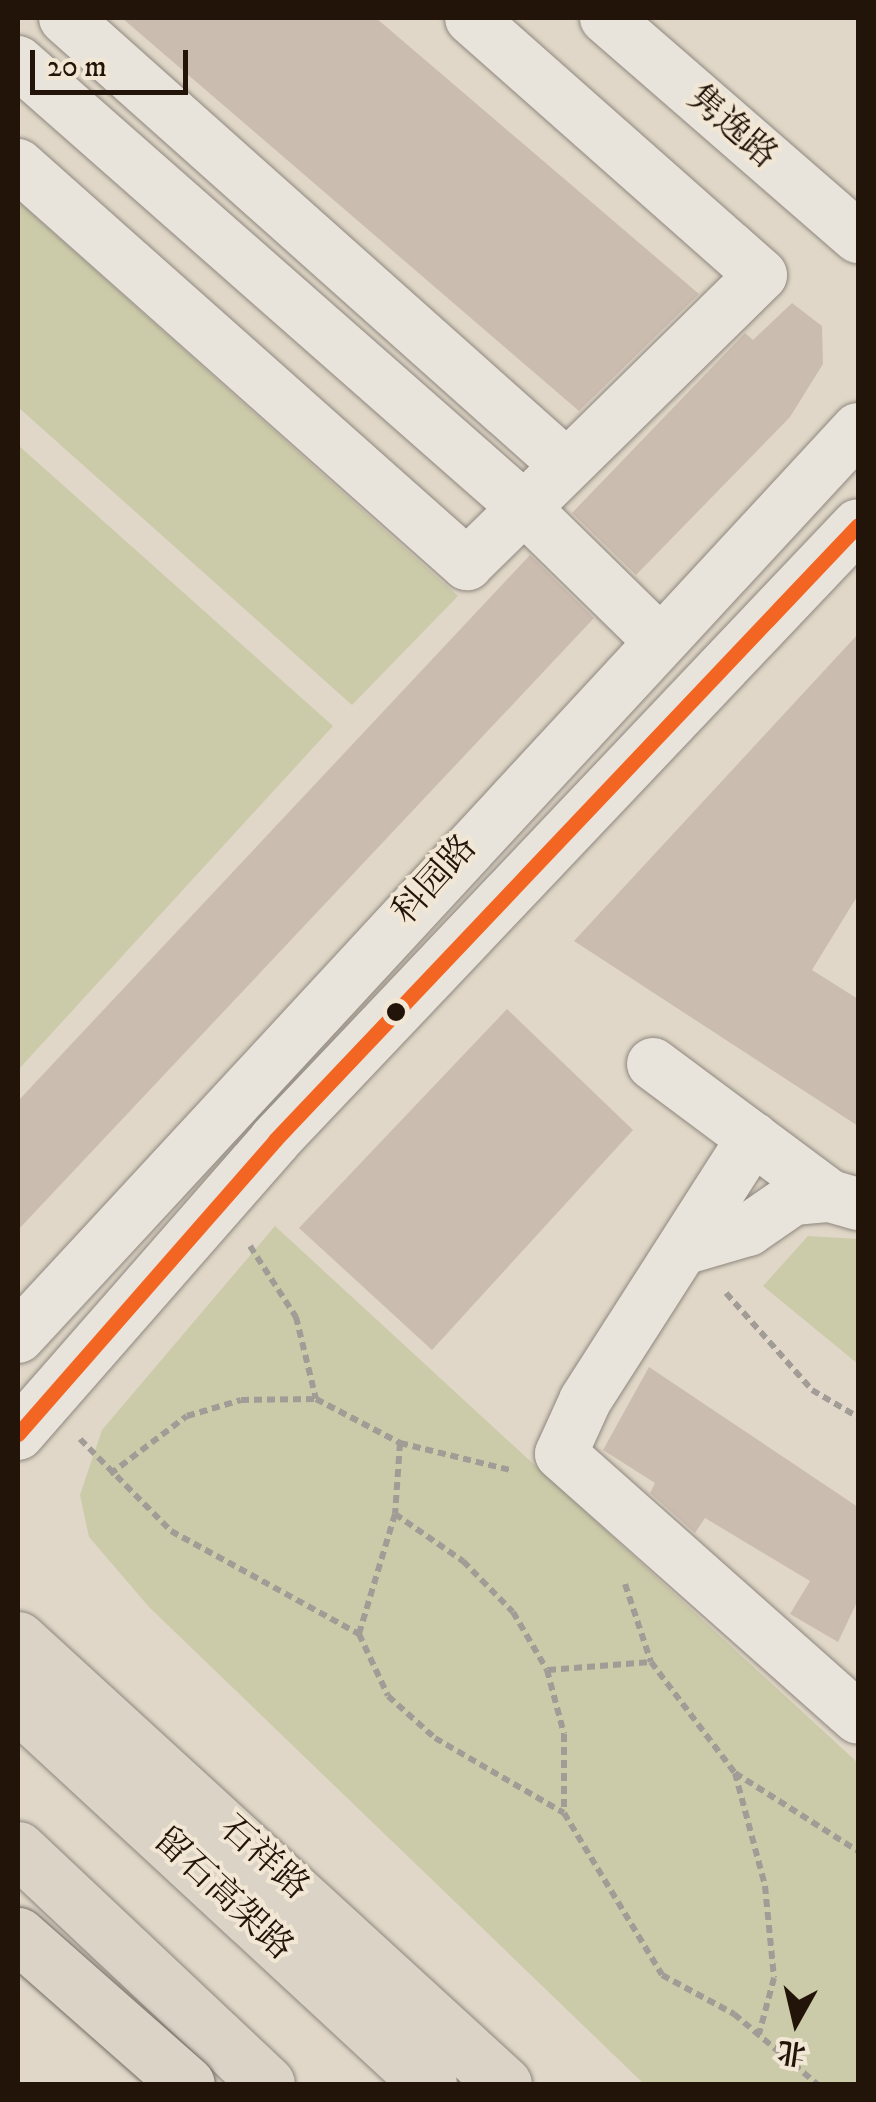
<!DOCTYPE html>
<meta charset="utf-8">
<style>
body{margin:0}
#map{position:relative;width:876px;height:2102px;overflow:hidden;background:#e0d7c8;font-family:"IM FELL DW Pica","Noto Serif SC",serif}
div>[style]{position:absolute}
.green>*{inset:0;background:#cbcaa9}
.building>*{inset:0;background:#cbbcb0}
.path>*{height:6px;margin-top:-3px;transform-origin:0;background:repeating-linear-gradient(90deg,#a19c96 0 8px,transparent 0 13px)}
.roads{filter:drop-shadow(0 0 2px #8e877e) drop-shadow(0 0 2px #8e877e)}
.minor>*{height:52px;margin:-26px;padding:0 26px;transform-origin:26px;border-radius:26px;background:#e8e3db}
.major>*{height:55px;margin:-27.5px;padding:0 27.5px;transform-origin:27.5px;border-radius:27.5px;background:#dbd3c6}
.highway>*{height:55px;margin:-27.5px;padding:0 27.5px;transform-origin:27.5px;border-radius:27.5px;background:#dbd3c6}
.bridges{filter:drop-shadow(0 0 2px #746d64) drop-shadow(0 0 2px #746d64)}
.highway-bridge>*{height:55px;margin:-27.5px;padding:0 27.5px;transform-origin:27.5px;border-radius:27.5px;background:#dbd3c6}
.bus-1>*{height:15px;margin:-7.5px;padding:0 7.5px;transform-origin:7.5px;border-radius:7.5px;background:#f26522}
.dots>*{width:28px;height:28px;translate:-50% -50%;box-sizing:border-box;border:5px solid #f2e7d5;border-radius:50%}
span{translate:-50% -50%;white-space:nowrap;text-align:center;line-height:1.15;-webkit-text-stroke:8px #f2e7d5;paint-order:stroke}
.street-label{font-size:35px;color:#23140a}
.frame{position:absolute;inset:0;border:20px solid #23140a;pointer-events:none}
.north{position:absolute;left:746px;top:1972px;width:100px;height:100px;-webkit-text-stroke:8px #f2e7d5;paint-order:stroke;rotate:188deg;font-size:28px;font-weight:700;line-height:40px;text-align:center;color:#23140a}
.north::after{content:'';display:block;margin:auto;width:35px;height:45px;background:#23140a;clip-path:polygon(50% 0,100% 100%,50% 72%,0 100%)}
.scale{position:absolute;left:30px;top:50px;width:158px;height:45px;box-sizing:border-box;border:5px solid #23140a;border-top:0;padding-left:12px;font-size:30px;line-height:35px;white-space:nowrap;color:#23140a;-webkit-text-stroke:8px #f2e7d5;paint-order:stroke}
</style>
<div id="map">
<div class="green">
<div style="clip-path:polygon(18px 201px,458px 596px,352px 705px,18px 407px)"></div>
<div style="clip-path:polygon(18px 445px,333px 726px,18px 1070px)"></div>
<div style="clip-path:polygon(275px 1226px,858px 1763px,858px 2084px,644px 2084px,149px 1607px,89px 1537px,80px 1495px,102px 1430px)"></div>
<div style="clip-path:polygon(808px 1236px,858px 1239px,858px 1364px,763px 1286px)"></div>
</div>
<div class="building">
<div style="clip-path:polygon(122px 18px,376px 18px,699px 294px,579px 411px)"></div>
<div style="clip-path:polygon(792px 303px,822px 326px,823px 364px,790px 417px,636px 575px,572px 513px,745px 333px,753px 340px)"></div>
<div style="clip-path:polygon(530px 555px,594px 618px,18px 1230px,18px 1101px)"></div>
<div style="clip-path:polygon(858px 634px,858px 895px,812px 970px,858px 999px,858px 1126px,574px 941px)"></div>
<div style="clip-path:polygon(507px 1009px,633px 1130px,432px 1350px,299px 1228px)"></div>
<div style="clip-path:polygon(649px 1367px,858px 1507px,858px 1600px,838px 1642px,790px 1614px,810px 1581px,705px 1518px,695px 1533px,650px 1493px,655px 1483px,603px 1450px)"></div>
</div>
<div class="path">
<div style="left:250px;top:1246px;width:85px;rotate:57.1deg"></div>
<div style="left:296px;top:1317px;width:84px;rotate:76.3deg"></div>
<div style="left:316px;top:1399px;width:95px;rotate:27.6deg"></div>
<div style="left:400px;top:1443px;width:71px;rotate:94deg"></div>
<div style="left:395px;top:1514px;width:125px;rotate:106.7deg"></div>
<div style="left:359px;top:1634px;width:68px;rotate:64.9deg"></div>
<div style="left:388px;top:1696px;width:63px;rotate:41.8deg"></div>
<div style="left:435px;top:1738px;width:149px;rotate:30.2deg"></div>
<div style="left:564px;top:1813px;width:189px;rotate:58.8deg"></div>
<div style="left:662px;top:1975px;width:82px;rotate:28.4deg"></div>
<div style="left:734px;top:2014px;width:109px;rotate:40.1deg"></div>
<div style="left:726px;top:1293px;width:130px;rotate:48.4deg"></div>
<div style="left:812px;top:1390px;width:53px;rotate:30.4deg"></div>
<div style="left:80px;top:1439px;width:129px;rotate:45.3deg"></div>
<div style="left:171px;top:1531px;width:214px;rotate:28.7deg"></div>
<div style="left:400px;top:1443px;width:113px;rotate:13.8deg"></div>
<div style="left:110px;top:1474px;width:96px;rotate:-37deg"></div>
<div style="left:187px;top:1416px;width:56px;rotate:-16.5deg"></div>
<div style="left:241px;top:1400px;width:75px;rotate:-0.8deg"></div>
<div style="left:395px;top:1514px;width:83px;rotate:34.7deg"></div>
<div style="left:463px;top:1561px;width:71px;rotate:45.6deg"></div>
<div style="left:513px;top:1612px;width:67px;rotate:59.6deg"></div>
<div style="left:547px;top:1670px;width:66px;rotate:75.1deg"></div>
<div style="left:564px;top:1734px;width:78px;rotate:90deg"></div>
<div style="left:625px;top:1584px;width:82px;rotate:71.6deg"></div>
<div style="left:651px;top:1662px;width:139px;rotate:52.9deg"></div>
<div style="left:735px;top:1773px;width:146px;rotate:32.4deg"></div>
<div style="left:548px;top:1670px;width:103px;rotate:-4.4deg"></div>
<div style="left:735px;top:1773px;width:117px;rotate:75.1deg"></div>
<div style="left:765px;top:1886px;width:92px;rotate:84.4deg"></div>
<div style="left:774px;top:1978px;width:58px;rotate:105deg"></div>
</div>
<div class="roads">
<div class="minor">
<div style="left:65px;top:18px;width:667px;rotate:41.72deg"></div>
<div style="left:606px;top:18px;width:334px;rotate:41deg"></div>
<div style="left:18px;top:62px;width:667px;rotate:41.36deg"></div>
<div style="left:519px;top:503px;width:193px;rotate:44.4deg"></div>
<div style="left:18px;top:165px;width:601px;rotate:41.63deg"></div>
<div style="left:467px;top:564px;width:412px;rotate:-44.5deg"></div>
<div style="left:761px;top:275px;width:387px;rotate:-138.5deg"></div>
<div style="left:653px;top:1064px;width:221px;rotate:36.7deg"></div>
<div style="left:830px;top:1196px;width:29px;rotate:16deg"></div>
<div style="left:753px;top:1138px;width:312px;rotate:122.6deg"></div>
<div style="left:585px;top:1401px;width:58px;rotate:114.4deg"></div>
<div style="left:561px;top:1454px;width:397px;rotate:41.6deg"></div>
<div style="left:686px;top:1248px;width:65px;rotate:-16.2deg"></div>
<div style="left:748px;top:1230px;width:55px;rotate:-34.6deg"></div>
<div style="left:793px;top:1199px;width:37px;rotate:-5deg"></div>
<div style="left:18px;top:1337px;width:1237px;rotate:-47.23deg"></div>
<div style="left:18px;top:1434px;width:390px;rotate:-48.8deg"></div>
<div style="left:275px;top:1140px;width:847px;rotate:-46.53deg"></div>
</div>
<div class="major">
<div style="left:18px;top:1639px;width:659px;rotate:42.48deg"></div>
</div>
<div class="highway">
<div style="left:18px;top:1704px;width:560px;rotate:42.76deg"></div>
<div style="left:18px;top:1849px;width:342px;rotate:43.3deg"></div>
</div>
</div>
<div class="bridges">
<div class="highway-bridge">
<div style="left:18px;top:1935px;width:225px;rotate:41.4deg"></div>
</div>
</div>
<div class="bus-1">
<div style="left:18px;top:1434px;width:390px;rotate:-48.8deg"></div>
<div style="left:275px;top:1140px;width:847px;rotate:-46.53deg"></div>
</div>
<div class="dots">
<div style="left:396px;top:1012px;background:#23140a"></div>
</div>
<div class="street-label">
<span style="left:732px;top:127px;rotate:41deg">隽逸路</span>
<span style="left:435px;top:880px;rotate:-48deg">科园路</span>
<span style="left:264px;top:1858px;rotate:42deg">石祥路</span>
<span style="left:223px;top:1894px;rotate:43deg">留石高架路</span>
</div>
<div class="frame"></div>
<div class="north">北</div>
<div class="scale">20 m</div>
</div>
